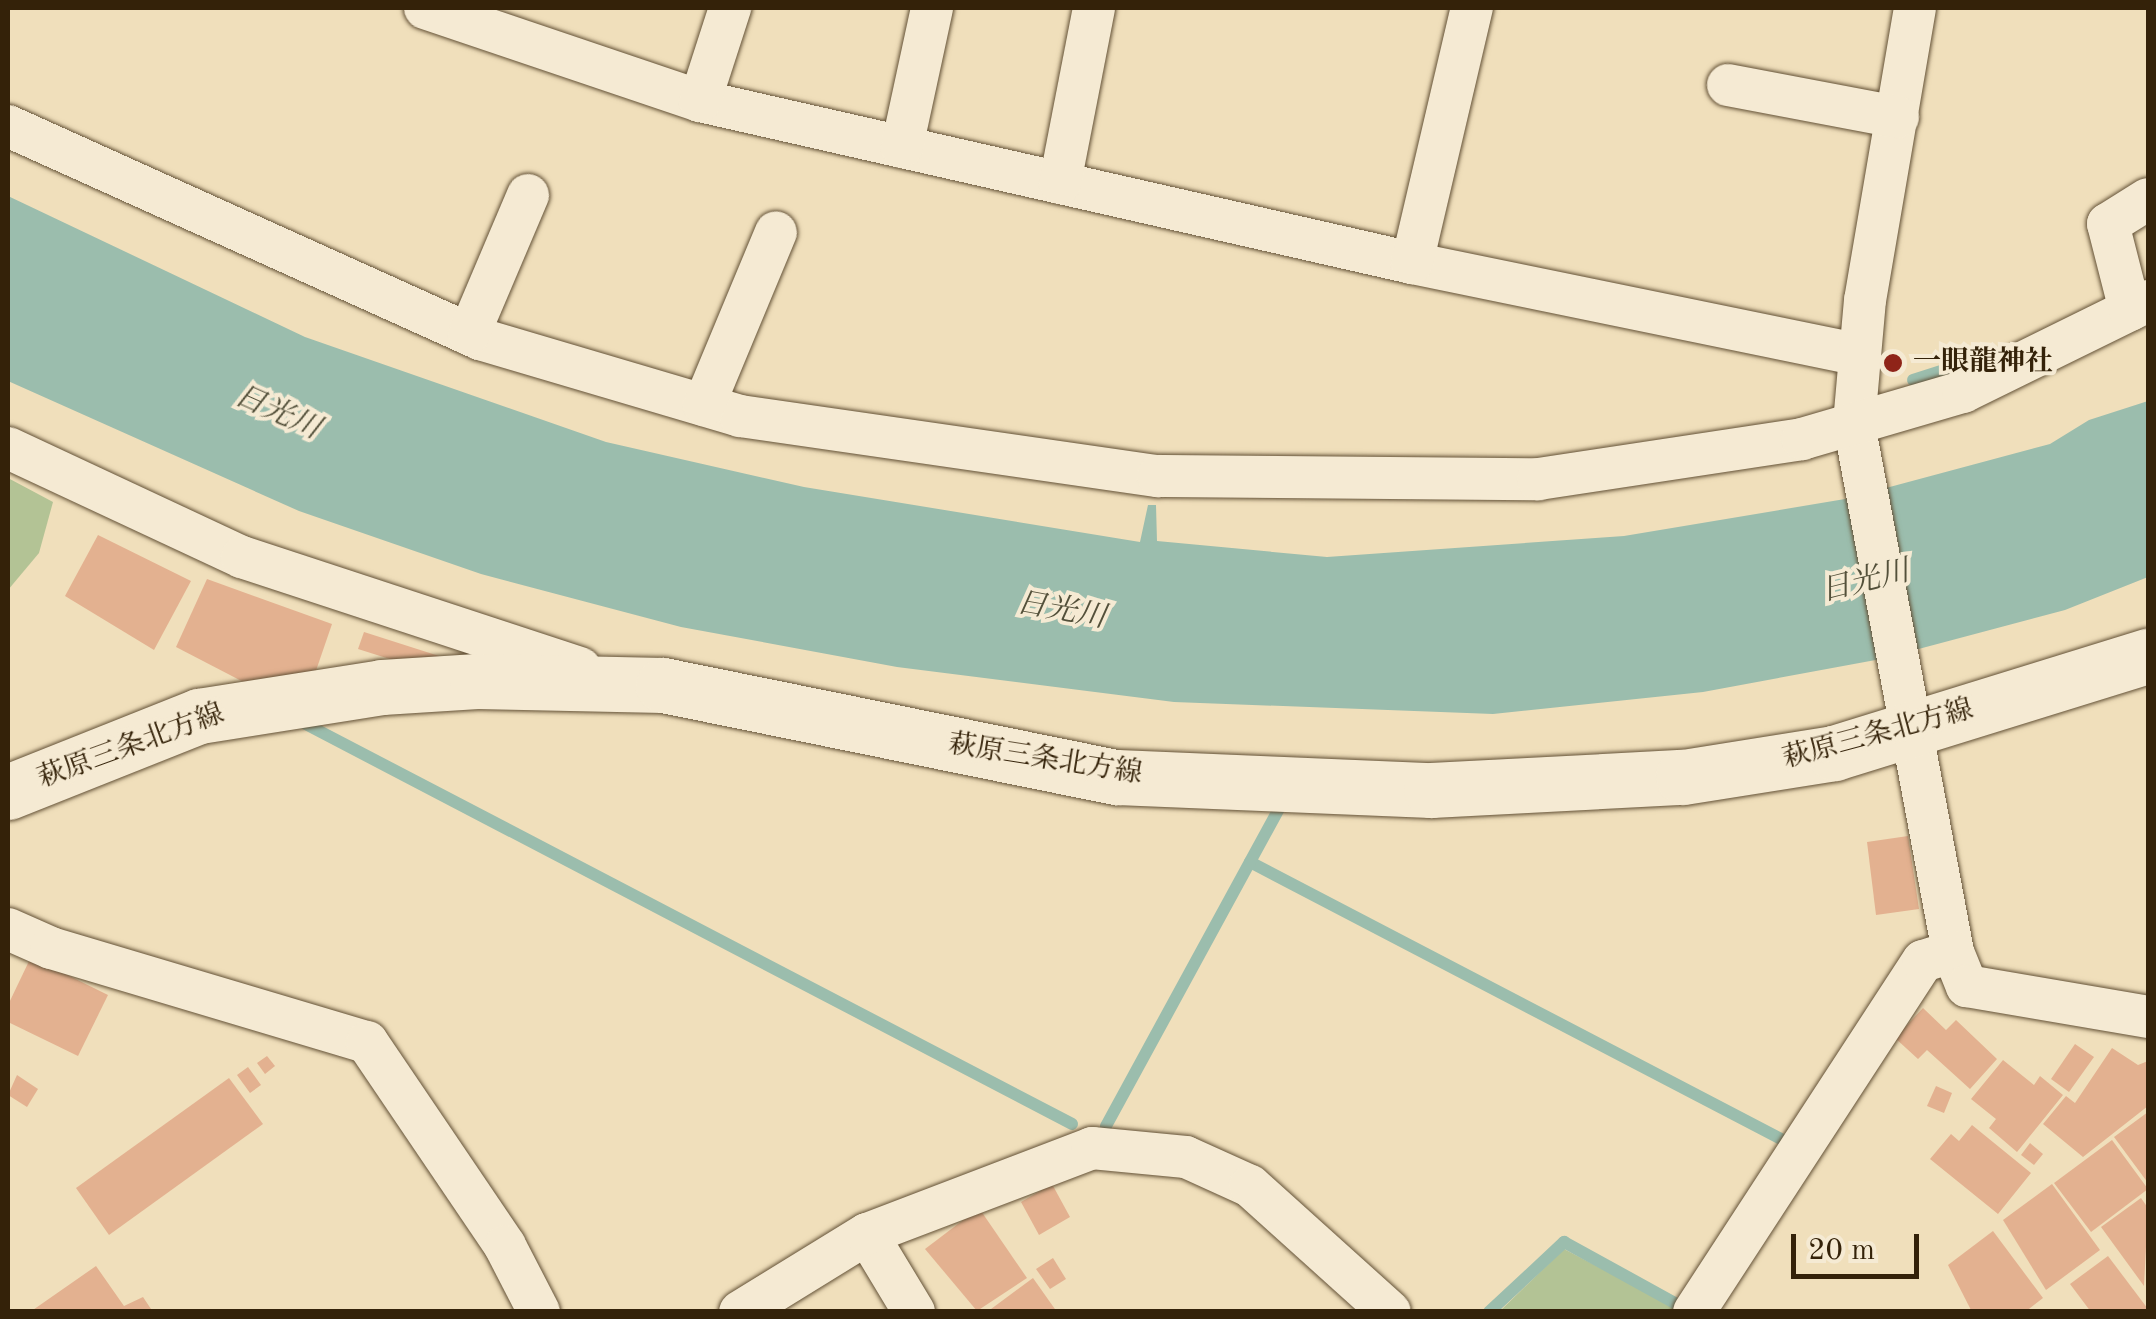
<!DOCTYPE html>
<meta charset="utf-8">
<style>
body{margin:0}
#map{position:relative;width:2156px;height:1319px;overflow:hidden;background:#f0dfbb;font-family:"Old Standard TT","Noto Serif JP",serif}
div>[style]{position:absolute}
.green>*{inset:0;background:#b3c395}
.water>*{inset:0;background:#9bbdad}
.stream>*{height:12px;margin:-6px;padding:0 6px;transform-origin:6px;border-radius:6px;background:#9bbdad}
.building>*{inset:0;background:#e3b190}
.roads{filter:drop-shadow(0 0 2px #635136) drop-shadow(0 0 2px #635136)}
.minor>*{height:42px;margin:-21px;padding:0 21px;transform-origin:21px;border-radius:21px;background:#f5ead3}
.secondary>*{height:55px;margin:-27.5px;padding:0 27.5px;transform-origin:27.5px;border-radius:27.5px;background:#f5ead3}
.dots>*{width:28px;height:28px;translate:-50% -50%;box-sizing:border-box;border:5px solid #f5ead3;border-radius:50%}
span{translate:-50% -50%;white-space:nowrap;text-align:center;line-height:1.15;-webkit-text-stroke:8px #f5ead3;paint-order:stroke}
.poi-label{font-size:28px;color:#342209;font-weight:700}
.left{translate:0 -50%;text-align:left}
.street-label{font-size:28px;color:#342209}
.water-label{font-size:30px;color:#53503a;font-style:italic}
.frame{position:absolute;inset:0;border:10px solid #342209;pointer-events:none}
.scale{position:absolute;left:1791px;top:1234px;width:128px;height:45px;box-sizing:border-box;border:5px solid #342209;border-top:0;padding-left:12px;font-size:30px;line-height:35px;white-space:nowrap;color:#342209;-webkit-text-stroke:8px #f5ead3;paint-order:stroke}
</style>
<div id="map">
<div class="green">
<div style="clip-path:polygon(8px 478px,53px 502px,39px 553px,8px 590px)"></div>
<div style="clip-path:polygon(1564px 1249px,1678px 1309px,1499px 1312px)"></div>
</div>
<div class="water">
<div style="clip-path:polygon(8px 196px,305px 337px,606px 442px,804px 487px,1140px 542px,1148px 505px,1156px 505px,1157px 541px,1327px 557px,1624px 536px,1845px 499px,2050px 444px,2089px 420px,2148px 401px,2148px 577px,2065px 610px,1881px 659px,1703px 692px,1493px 714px,1174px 702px,897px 667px,681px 627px,481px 574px,299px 511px,8px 381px)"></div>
</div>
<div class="stream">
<div style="left:1913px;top:380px;width:92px;rotate:-17.7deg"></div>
<div style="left:298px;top:720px;width:873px;rotate:27.56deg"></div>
<div style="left:1250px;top:862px;width:599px;rotate:27.55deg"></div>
<div style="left:1106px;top:1126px;width:366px;rotate:-61.4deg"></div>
<div style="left:1489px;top:1312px;width:103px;rotate:-43deg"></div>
<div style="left:1564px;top:1242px;width:129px;rotate:28.8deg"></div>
</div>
<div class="building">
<div style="clip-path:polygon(98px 535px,191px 581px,154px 650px,65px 596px)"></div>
<div style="clip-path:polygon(207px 579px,332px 624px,310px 688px,263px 692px,176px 647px)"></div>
<div style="clip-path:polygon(364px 632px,439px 656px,434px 673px,358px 649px)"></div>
<div style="clip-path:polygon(1908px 836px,1919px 909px,1876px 915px,1867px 842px)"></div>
<div style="clip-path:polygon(31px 957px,108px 995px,78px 1056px,8px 1022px,8px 1005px)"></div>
<div style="clip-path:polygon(1923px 1008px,1946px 1030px,1956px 1020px,1997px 1059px,1970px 1089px,1927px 1050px,1918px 1059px,1895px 1038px)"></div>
<div style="clip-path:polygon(2075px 1044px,2094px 1057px,2069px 1092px,2051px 1079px)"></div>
<div style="clip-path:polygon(2112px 1048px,2138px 1065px,2148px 1061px,2148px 1106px,2083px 1157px,2043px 1124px,2066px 1096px,2075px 1103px)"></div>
<div style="clip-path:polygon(267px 1056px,275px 1066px,265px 1074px,257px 1063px)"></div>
<div style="clip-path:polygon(2003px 1060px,2034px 1085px,2040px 1076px,2063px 1095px,2017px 1152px,1989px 1128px,1996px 1119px,1971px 1099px)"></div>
<div style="clip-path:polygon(248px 1067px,261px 1085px,250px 1093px,237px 1075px)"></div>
<div style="clip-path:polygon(17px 1075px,38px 1089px,27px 1107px,8px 1095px)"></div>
<div style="clip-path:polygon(229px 1078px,263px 1124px,109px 1235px,76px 1188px)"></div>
<div style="clip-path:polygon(1936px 1086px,1952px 1093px,1944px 1113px,1927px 1106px)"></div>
<div style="clip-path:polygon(2148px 1112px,2148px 1183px,2114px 1137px)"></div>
<div style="clip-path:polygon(1972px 1125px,2031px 1173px,1998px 1214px,1930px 1159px,1951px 1134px,1959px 1141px)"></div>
<div style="clip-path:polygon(2112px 1140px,2148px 1189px,2091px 1232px,2054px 1183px)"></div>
<div style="clip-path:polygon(2030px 1143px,2043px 1154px,2034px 1165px,2021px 1155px)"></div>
<div style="clip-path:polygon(1052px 1184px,1070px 1217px,1039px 1235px,1021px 1202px)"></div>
<div style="clip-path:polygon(2052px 1184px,2100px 1250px,2046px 1290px,2003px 1220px)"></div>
<div style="clip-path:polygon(2141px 1198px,2148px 1208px,2144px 1286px,2101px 1227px)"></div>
<div style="clip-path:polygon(979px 1208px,1027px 1278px,977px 1311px,925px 1249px)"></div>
<div style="clip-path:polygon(1993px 1231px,2043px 1298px,2025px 1312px,1972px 1312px,1948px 1265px)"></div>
<div style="clip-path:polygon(2108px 1256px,2148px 1309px,2145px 1312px,2091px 1312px,2070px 1284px)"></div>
<div style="clip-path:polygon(1053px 1258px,1066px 1279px,1050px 1289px,1036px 1269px)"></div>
<div style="clip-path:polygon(96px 1266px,124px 1306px,143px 1297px,153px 1312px,30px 1312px)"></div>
<div style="clip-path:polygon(1033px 1278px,1057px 1312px,987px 1312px)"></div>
</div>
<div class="roads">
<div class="minor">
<div style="left:425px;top:8px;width:290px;rotate:18.7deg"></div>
<div style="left:700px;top:101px;width:730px;rotate:12.82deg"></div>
<div style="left:1412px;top:263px;width:456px;rotate:11.6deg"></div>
<div style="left:1915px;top:8px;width:296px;rotate:99.7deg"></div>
<div style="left:1865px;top:300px;width:124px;rotate:95.1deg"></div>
<div style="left:1854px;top:424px;width:537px;rotate:79.38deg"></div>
<div style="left:1728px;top:85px;width:173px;rotate:10.7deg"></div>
<div style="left:700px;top:101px;width:98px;rotate:-72.1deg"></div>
<div style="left:8px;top:126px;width:518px;rotate:24.29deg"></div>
<div style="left:480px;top:339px;width:271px;rotate:16.5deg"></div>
<div style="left:740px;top:416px;width:422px;rotate:8.2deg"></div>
<div style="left:1158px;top:476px;width:380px;rotate:0.5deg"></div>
<div style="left:1538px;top:479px;width:267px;rotate:-8.6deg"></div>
<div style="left:1802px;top:439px;width:168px;rotate:-16.3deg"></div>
<div style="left:1963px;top:392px;width:206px;rotate:-26.2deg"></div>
<div style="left:902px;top:147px;width:142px;rotate:-77.8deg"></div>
<div style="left:1060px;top:183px;width:178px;rotate:-79deg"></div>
<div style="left:1412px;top:263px;width:262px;rotate:-76.8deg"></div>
<div style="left:2130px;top:310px;width:89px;rotate:-104.3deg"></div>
<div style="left:2108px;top:224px;width:47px;rotate:-32deg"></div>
<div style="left:469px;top:334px;width:151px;rotate:-67deg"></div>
<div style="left:704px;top:405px;width:187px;rotate:-67.4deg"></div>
<div style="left:8px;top:448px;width:258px;rotate:25deg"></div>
<div style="left:242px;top:557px;width:356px;rotate:18.2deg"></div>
<div style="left:8px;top:929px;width:47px;rotate:23.8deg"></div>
<div style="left:51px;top:948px;width:330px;rotate:16.6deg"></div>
<div style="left:367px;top:1042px;width:246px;rotate:55.9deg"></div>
<div style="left:505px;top:1246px;width:74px;rotate:62.7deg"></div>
<div style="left:867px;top:1234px;width:91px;rotate:58.9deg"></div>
<div style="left:740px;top:1312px;width:149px;rotate:-31.6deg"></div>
<div style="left:867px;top:1234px;width:241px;rotate:-20.9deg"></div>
<div style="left:1092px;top:1148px;width:94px;rotate:5.5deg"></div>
<div style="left:1186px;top:1157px;width:70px;rotate:24.4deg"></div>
<div style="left:1250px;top:1186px;width:188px;rotate:42deg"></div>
<div style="left:1694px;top:1312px;width:419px;rotate:-56.9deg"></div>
<div style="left:1923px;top:961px;width:31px;rotate:-17deg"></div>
<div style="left:1953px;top:952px;width:37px;rotate:68deg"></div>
<div style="left:1967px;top:986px;width:184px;rotate:9.7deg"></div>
</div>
<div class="secondary">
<div style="left:8px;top:792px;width:206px;rotate:-21.7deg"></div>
<div style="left:199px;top:716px;width:185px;rotate:-9deg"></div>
<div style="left:382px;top:687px;width:95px;rotate:-3.6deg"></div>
<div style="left:477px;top:681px;width:186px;rotate:1.2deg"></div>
<div style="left:663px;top:685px;width:463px;rotate:11.5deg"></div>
<div style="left:1117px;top:777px;width:314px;rotate:2.4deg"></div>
<div style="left:1431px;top:790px;width:252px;rotate:-3deg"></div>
<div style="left:1683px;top:777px;width:153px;rotate:-9deg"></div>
<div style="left:1834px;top:753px;width:329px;rotate:-17.2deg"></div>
</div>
</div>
<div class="dots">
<div style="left:1893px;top:363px;background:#8f2418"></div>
</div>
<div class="poi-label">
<span class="left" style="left:1913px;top:363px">一眼龍神社</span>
</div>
<div class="street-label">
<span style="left:1878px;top:735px;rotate:-15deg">萩原三条北方線</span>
<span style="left:131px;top:747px;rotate:-20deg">萩原三条北方線</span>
<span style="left:1045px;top:760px;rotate:9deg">萩原三条北方線</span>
</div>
<div class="water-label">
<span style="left:277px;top:413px;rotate:24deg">日光川</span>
<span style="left:1865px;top:582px;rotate:-14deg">日光川</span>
<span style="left:1061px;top:611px;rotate:10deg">日光川</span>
</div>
<div class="frame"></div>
<div class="scale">20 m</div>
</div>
